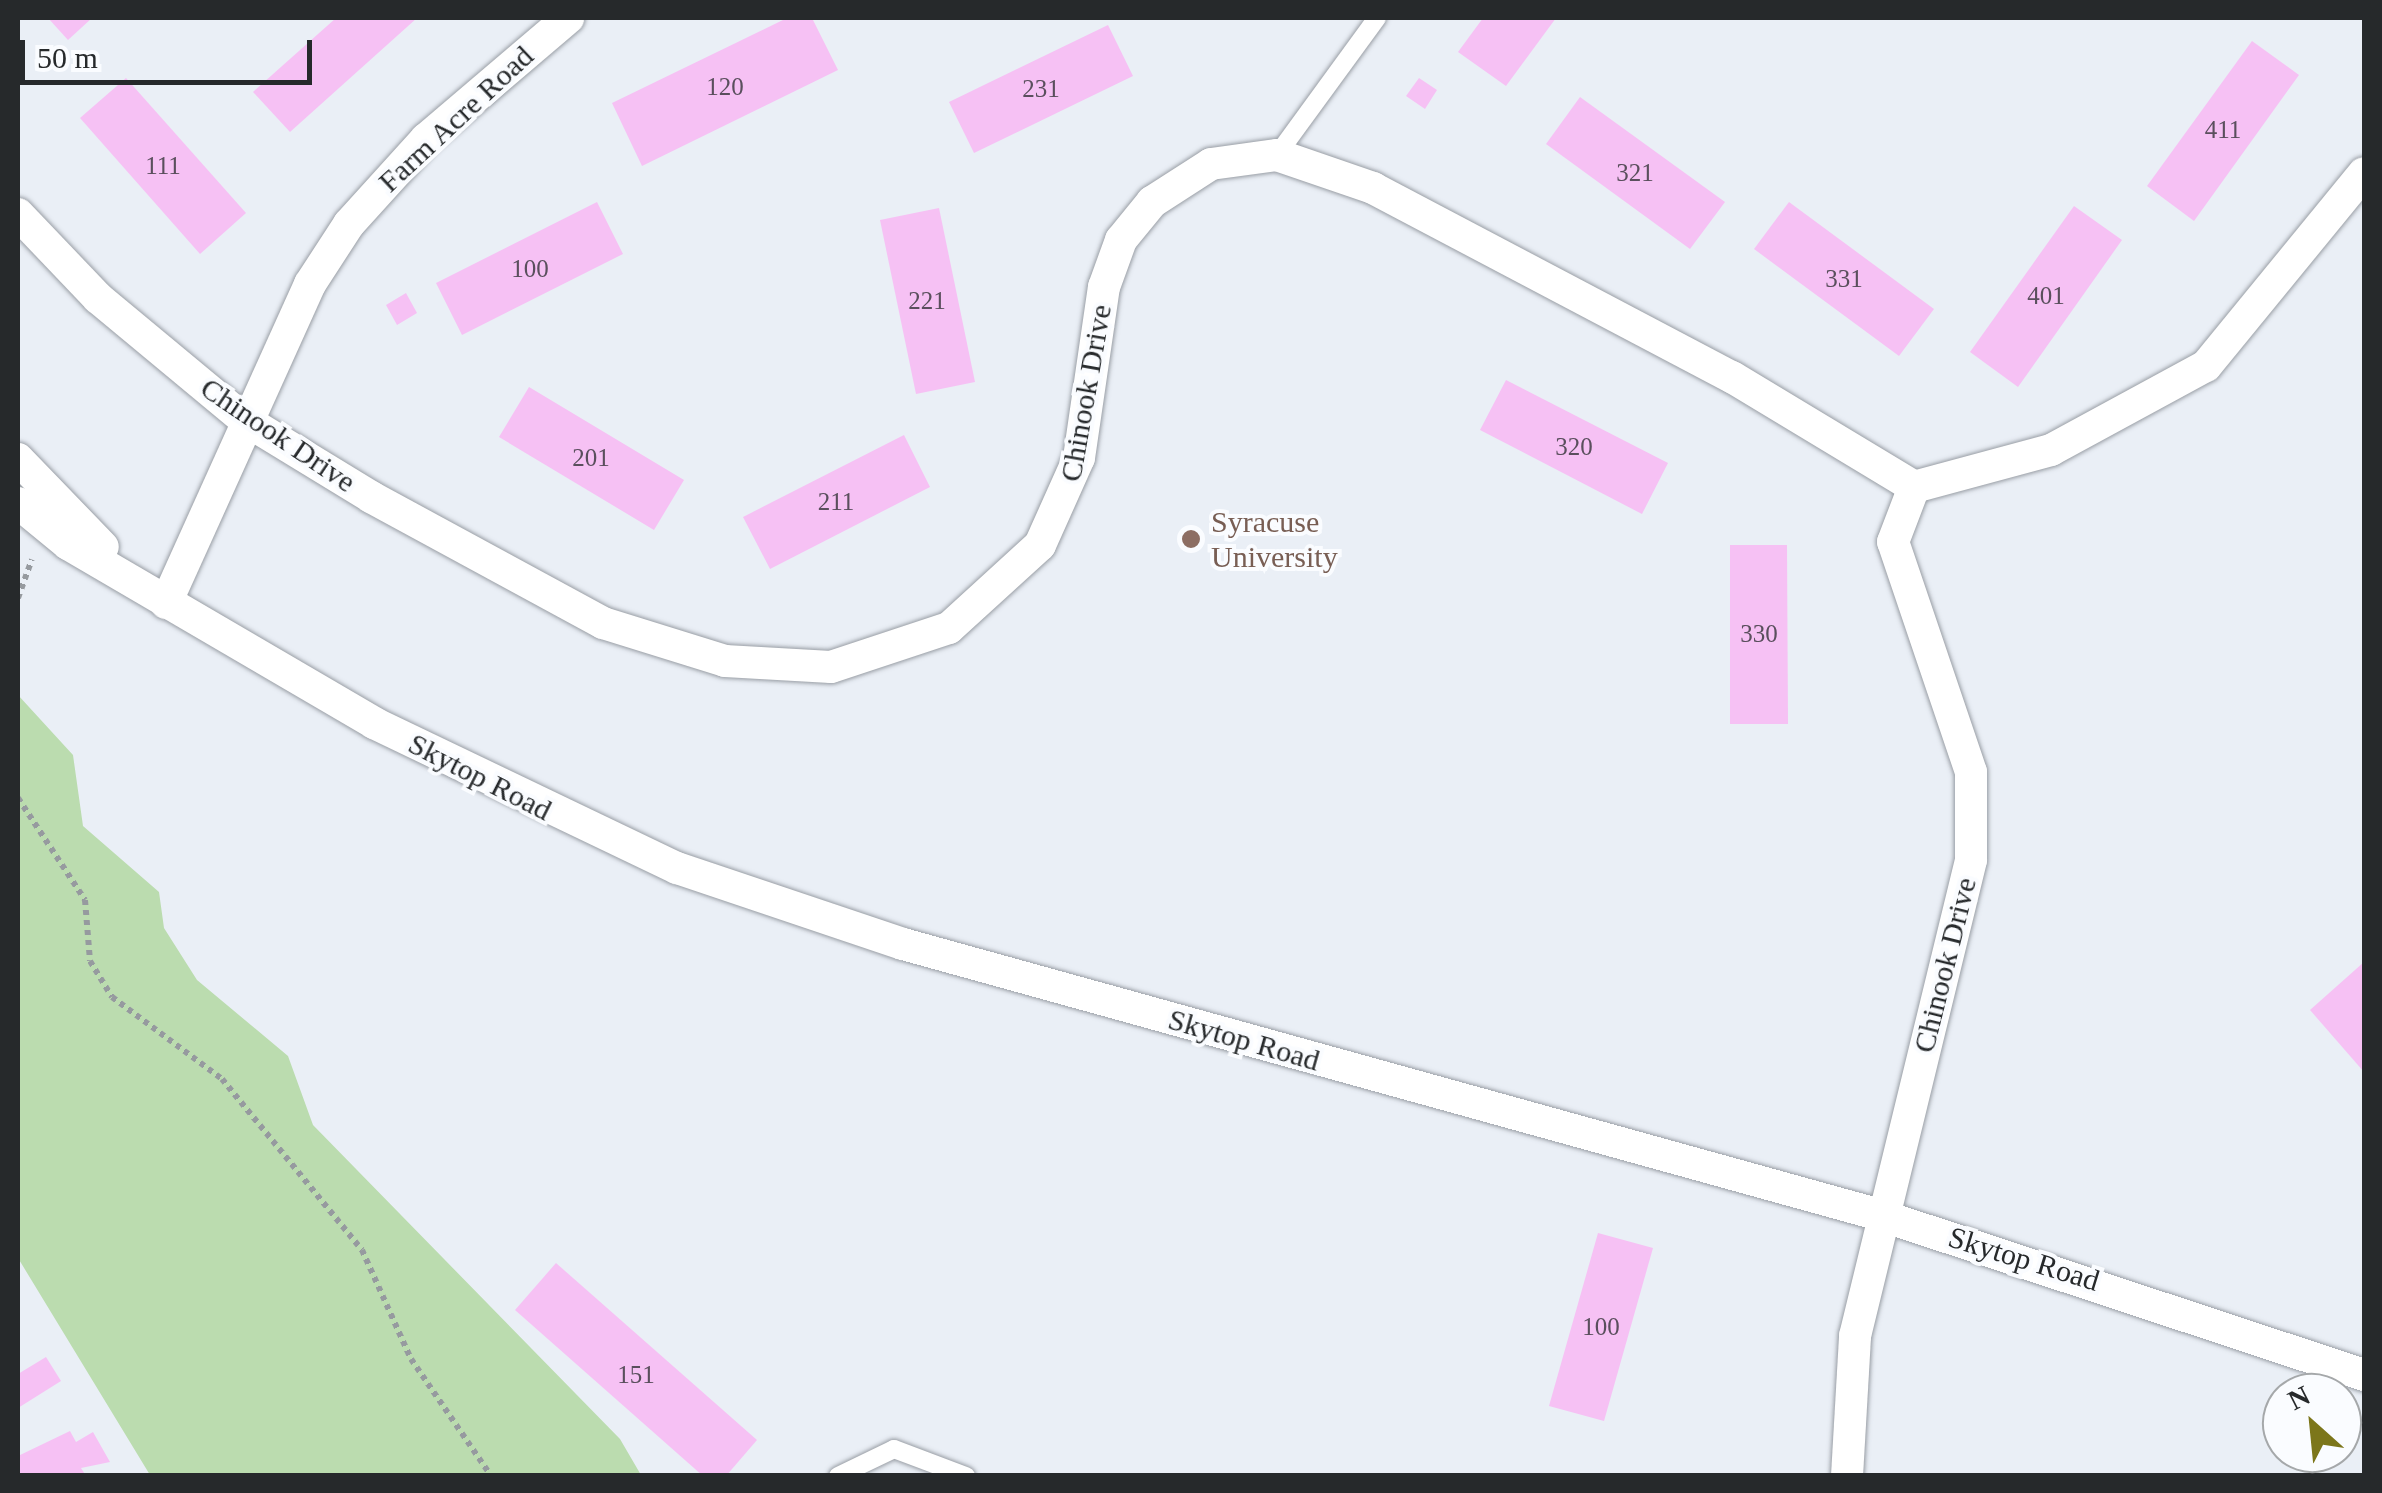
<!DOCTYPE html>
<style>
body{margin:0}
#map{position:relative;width:2382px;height:1493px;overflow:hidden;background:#eaeff6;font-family:"Times New Roman",serif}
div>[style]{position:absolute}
.green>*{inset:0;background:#bbdcaf}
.building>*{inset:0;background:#f6c1f4}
.path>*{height:6px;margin-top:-3px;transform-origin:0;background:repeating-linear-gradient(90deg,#969a9f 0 5px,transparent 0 10px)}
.roads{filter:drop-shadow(0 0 2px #999ea5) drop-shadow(0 0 2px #999ea5)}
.service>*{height:18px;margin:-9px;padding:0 9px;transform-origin:9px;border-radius:9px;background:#fff}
.minor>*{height:32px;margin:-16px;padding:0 16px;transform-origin:16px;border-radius:16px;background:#fff}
.dots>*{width:28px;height:28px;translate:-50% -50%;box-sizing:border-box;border:5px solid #fafcff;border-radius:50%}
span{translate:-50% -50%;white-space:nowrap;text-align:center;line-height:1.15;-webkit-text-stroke:8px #fafcff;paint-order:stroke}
.number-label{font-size:25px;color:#5a4f5d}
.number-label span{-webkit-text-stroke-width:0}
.street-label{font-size:30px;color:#26292b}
.education-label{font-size:30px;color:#785e54}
.left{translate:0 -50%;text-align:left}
.frame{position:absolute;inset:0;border:20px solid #26292b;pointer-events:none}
.north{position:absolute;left:2262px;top:1373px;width:100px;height:100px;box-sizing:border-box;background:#fafcff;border:2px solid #a5a8aa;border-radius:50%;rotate:333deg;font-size:28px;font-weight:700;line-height:40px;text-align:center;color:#26292b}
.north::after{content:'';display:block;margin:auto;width:35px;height:45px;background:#7c761a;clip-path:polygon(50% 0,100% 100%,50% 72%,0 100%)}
.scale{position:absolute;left:20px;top:40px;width:292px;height:45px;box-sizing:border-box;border:5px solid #26292b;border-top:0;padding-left:12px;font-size:30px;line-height:35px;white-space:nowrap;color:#26292b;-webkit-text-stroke:8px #fafcff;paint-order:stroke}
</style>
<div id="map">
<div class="green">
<div style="clip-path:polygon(18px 695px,73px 755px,83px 826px,159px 892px,164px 928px,197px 980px,288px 1056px,313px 1125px,620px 1439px,641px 1475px,150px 1475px,18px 1258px)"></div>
</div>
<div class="building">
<div style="clip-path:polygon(48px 18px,92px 18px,68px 40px)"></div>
<div style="clip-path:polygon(336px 18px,417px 18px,290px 132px,253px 92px)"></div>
<div style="clip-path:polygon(787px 18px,812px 18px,838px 70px,642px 166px,612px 103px)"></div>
<div style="clip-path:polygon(1483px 18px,1556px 18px,1506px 86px,1458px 52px)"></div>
<div style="clip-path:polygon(1108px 25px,1133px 76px,974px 153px,949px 102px)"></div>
<div style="clip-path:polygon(2252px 41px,2299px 75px,2194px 221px,2147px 186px)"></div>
<div style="clip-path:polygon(126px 78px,246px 213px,200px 254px,80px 118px)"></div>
<div style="clip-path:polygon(1419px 78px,1437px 90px,1425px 109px,1406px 96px)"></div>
<div style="clip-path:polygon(1580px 97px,1725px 202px,1690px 249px,1546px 144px)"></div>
<div style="clip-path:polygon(597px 202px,623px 254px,462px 335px,436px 283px)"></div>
<div style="clip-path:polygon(1789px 202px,1934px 309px,1899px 356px,1754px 249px)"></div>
<div style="clip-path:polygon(2074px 206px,2122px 240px,2018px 387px,1970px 352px)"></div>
<div style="clip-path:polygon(939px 208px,975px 382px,916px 394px,880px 220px)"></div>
<div style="clip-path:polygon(406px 293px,417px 313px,397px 325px,386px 305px)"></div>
<div style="clip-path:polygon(1506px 380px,1668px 463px,1642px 514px,1480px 430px)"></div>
<div style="clip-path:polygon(529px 387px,684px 480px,654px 530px,499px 437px)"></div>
<div style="clip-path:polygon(904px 435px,930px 487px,770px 569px,743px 517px)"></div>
<div style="clip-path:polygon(1730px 545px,1787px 545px,1788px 724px,1730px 724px)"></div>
<div style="clip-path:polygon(2364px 962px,2364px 1072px,2310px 1010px)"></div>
<div style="clip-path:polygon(1598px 1233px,1653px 1248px,1604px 1421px,1549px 1406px)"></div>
<div style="clip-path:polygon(556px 1263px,757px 1440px,726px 1476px,703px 1476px,515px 1310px)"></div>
<div style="clip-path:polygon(46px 1357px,61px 1381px,18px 1408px,18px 1374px)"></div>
<div style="clip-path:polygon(70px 1431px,76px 1442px,93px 1432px,110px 1462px,81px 1468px,86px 1476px,20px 1476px,18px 1456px)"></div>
</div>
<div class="path">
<div style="left:18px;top:598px;width:41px;rotate:-70.3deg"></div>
<div style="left:18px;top:798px;width:122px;rotate:56.7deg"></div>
<div style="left:85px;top:900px;width:61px;rotate:85.3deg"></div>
<div style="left:90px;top:961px;width:42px;rotate:58.6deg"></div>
<div style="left:112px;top:997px;width:137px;rotate:36.7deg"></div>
<div style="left:222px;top:1079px;width:221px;rotate:50.7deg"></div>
<div style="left:362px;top:1250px;width:120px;rotate:65.8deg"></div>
<div style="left:411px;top:1359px;width:142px;rotate:55.6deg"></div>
</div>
<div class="roads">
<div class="service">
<div style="left:1277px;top:155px;width:170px;rotate:-53.9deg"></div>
<div style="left:838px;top:1476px;width:62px;rotate:-25.7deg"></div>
<div style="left:894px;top:1449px;width:77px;rotate:20.6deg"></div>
</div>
<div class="minor">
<div style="left:18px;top:214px;width:116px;rotate:46.4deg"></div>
<div style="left:98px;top:298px;width:191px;rotate:39.7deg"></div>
<div style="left:245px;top:420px;width:148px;rotate:31.4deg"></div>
<div style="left:371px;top:497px;width:264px;rotate:28.5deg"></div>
<div style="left:603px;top:623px;width:128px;rotate:17.3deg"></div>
<div style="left:725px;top:661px;width:106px;rotate:3.2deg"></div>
<div style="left:831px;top:667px;width:124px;rotate:-18.3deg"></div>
<div style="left:949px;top:628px;width:123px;rotate:-42.4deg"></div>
<div style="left:1040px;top:545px;width:95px;rotate:-65.9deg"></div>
<div style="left:1079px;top:458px;width:173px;rotate:-81.7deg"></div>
<div style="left:1104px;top:287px;width:50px;rotate:-70.1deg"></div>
<div style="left:1121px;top:240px;width:49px;rotate:-50.8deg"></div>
<div style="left:1152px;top:202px;width:70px;rotate:-32.8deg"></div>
<div style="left:1211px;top:164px;width:67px;rotate:-7.8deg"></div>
<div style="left:1277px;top:155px;width:102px;rotate:19deg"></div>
<div style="left:1373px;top:188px;width:406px;rotate:27.8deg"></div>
<div style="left:1732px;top:377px;width:213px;rotate:31.1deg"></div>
<div style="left:1914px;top:487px;width:142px;rotate:-15.1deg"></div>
<div style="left:2051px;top:450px;width:176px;rotate:-28.5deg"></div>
<div style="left:2206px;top:366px;width:249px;rotate:-50.7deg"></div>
<div style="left:18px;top:459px;width:122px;rotate:46deg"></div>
<div style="left:18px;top:503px;width:65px;rotate:39.4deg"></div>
<div style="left:68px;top:544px;width:355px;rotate:30.3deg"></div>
<div style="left:374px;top:723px;width:336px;rotate:25.6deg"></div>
<div style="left:677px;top:868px;width:238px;rotate:18.6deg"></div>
<div style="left:903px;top:944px;width:1014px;rotate:15.5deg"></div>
<div style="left:1880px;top:1215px;width:510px;rotate:18.29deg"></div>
<div style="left:166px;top:603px;width:350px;rotate:-65.7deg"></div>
<div style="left:310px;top:284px;width:72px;rotate:-57deg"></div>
<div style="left:349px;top:224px;width:115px;rotate:-47.8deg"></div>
<div style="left:426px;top:139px;width:187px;rotate:-40.4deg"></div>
<div style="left:1847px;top:1476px;width:140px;rotate:-86.7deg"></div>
<div style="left:1855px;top:1336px;width:490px;rotate:-76.3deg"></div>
<div style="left:1971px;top:860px;width:88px;rotate:-90deg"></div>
<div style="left:1971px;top:772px;width:243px;rotate:-108.7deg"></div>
<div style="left:1893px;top:542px;width:59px;rotate:-69.1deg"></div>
</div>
</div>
<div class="dots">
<div style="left:1191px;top:539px;background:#8d6e63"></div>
</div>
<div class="number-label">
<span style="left:725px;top:87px">120</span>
<span style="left:1041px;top:89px">231</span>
<span style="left:2223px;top:130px">411</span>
<span style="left:163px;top:166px">111</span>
<span style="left:1635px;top:173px">321</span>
<span style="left:530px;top:269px">100</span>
<span style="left:1844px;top:279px">331</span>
<span style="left:2046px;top:296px">401</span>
<span style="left:927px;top:301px">221</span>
<span style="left:1574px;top:447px">320</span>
<span style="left:591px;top:458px">201</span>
<span style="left:836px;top:502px">211</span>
<span style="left:1759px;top:634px">330</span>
<span style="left:1601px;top:1327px">100</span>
<span style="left:636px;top:1375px">151</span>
</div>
<div class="street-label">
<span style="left:456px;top:119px;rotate:-43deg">Farm Acre Road</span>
<span style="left:1086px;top:393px;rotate:-80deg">Chinook Drive</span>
<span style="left:278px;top:435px;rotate:34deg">Chinook Drive</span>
<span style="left:480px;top:777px;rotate:27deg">Skytop Road</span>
<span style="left:1945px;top:965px;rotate:-76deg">Chinook Drive</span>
<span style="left:1244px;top:1040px;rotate:16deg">Skytop Road</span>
<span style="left:2024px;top:1259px;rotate:17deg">Skytop Road</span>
</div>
<div class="education-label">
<span class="left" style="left:1211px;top:539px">Syracuse<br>University</span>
</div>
<div class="frame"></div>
<div class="north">N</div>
<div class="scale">50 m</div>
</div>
